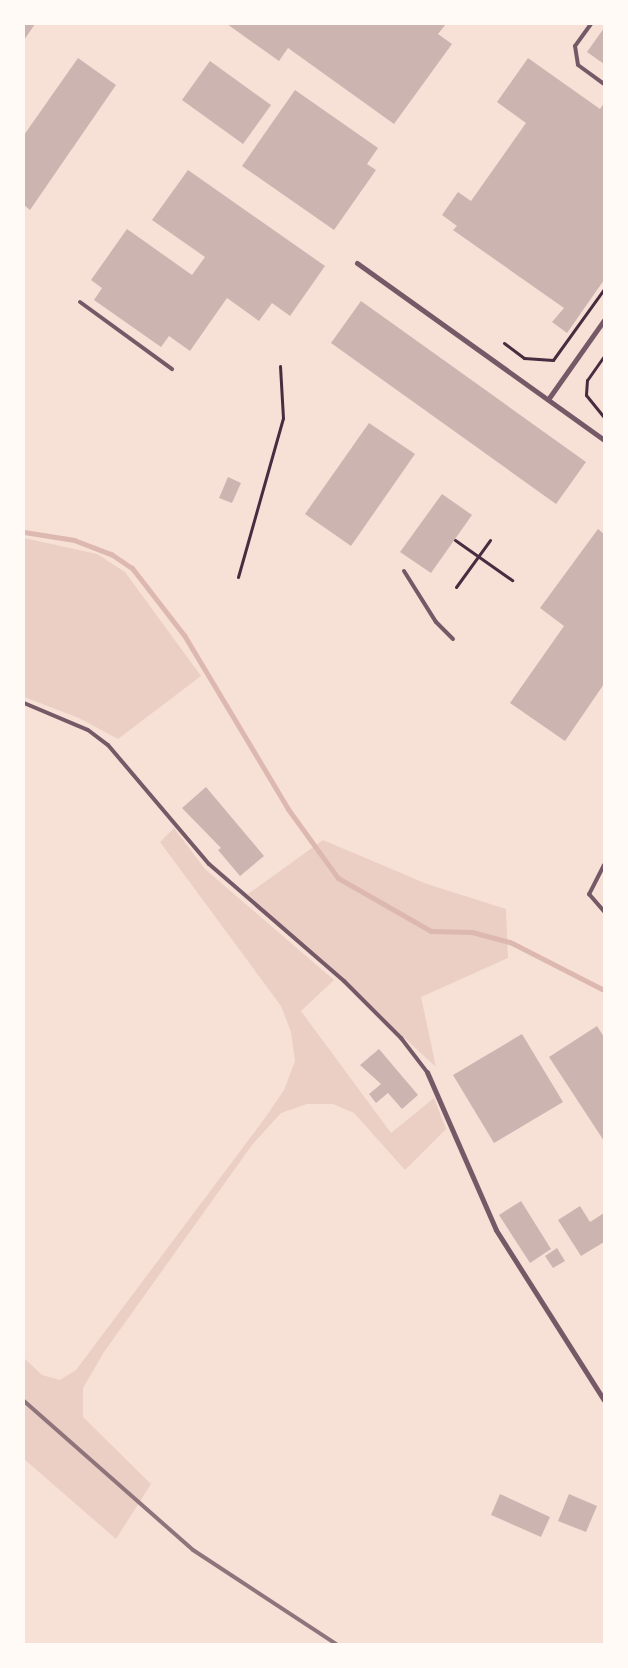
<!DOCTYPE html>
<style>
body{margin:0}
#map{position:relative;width:628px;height:1668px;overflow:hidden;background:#f7e1d7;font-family:Commissioner,sans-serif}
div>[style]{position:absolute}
.green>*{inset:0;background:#ebcfc5}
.stream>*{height:5px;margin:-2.5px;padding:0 2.5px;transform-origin:2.5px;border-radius:2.5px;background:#dcb8b0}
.building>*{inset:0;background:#ccb4b1}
.path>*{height:3px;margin:-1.5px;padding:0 1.5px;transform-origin:1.5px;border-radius:1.5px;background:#4a2c40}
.service>*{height:4px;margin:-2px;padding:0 2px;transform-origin:2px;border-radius:2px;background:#755966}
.minor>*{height:5px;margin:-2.5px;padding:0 2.5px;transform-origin:2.5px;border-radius:2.5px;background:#755966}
.rail>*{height:4px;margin:-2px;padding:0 2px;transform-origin:2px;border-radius:2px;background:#8f747c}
span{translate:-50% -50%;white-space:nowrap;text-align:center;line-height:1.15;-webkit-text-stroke:4.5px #fffaf5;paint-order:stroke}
.frame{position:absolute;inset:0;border:25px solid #fffaf5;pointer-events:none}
</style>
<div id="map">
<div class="green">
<div style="clip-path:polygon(24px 538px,97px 554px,125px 572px,201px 676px,118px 739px,79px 718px,24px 697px)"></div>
<div style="clip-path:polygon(174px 828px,205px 869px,334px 980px,301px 1011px,391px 1133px,434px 1098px,446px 1129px,405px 1170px,354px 1113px,333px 1104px,307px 1104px,281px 1113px,252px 1145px,104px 1352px,83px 1388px,83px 1417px,151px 1484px,116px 1539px,24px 1459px,24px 1358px,42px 1375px,60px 1380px,76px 1370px,265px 1118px,284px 1090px,295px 1061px,291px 1032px,281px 1006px,160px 842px)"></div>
<div style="clip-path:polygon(323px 840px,427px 884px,506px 909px,508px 958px,421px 997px,436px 1067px,248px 894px)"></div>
</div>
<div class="stream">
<div style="left:24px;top:532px;width:51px;rotate:9.1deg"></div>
<div style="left:74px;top:540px;width:40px;rotate:21deg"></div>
<div style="left:111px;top:554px;width:25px;rotate:34deg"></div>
<div style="left:132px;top:568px;width:85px;rotate:52.2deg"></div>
<div style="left:184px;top:635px;width:203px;rotate:59.1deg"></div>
<div style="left:288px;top:809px;width:85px;rotate:54.1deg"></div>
<div style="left:338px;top:878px;width:107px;rotate:29.7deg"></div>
<div style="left:431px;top:931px;width:41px;rotate:1.4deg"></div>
<div style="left:472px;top:932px;width:39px;rotate:15deg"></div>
<div style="left:510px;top:942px;width:106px;rotate:27.1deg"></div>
</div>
<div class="building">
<div style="clip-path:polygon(24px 24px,35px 24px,24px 40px)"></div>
<div style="clip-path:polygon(227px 24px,446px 24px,438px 34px,452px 44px,394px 124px,288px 48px,279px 61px)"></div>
<div style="clip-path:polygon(604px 28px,604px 64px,587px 52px)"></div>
<div style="clip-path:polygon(78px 58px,116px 85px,30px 210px,24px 205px,24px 135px)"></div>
<div style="clip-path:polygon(528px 58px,600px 109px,604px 103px,604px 280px,567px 333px,552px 322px,564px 308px,453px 230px,457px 226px,442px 215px,458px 192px,471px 201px,526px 123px,497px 102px)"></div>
<div style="clip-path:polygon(210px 61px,271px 105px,243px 144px,182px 100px)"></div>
<div style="clip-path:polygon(295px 90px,378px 148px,367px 164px,376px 170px,334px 230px,242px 166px)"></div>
<div style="clip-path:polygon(188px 170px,325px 266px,290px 316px,272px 303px,259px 321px,227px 298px,190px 351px,169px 336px,161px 347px,94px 300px,102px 288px,91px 280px,127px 229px,192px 275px,205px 257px,152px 220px)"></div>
<div style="clip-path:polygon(361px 301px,586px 462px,556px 504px,331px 343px)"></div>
<div style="clip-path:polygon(369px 423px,415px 454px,351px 546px,305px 514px)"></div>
<div style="clip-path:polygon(228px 477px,241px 483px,232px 503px,219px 498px)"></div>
<div style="clip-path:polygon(442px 494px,472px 515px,431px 573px,400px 552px)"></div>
<div style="clip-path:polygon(598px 529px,604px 534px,604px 684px,565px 741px,510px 703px,564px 626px,540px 608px)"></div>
<div style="clip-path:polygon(206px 787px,264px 856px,240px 876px,218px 850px,221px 848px,182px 808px)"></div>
<div style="clip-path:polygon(597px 1026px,604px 1037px,604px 1141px,549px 1057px)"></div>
<div style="clip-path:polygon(522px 1034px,563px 1102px,494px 1143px,453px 1075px)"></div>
<div style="clip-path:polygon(379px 1049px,418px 1095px,402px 1109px,388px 1093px,376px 1103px,369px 1094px,381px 1084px,360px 1065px)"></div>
<div style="clip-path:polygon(521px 1201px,551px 1249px,530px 1263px,499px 1215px)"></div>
<div style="clip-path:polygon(580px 1206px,590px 1222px,604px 1213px,604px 1242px,581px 1256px,558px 1220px)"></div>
<div style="clip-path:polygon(557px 1248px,565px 1261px,553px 1268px,545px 1256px)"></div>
<div style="clip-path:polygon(500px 1494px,550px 1517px,541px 1537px,491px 1515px)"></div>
<div style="clip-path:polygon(569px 1494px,597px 1506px,586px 1532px,558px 1521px)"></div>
</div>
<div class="path">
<div style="left:504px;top:343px;width:25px;rotate:37deg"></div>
<div style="left:524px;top:358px;width:29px;rotate:4deg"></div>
<div style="left:553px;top:360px;width:87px;rotate:-54.3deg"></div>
<div style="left:604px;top:356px;width:29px;rotate:125deg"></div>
<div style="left:587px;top:380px;width:15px;rotate:94deg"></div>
<div style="left:586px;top:395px;width:28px;rotate:51deg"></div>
<div style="left:455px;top:540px;width:70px;rotate:35.1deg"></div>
<div style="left:238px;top:577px;width:165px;rotate:-74.2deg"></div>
<div style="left:283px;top:418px;width:52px;rotate:-93.3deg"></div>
<div style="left:456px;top:587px;width:58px;rotate:-54.1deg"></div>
</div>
<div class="service">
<div style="left:591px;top:24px;width:27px;rotate:126deg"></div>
<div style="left:575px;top:46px;width:19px;rotate:81deg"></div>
<div style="left:578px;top:65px;width:32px;rotate:36deg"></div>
<div style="left:80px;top:302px;width:114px;rotate:36.1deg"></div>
<div style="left:404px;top:571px;width:60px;rotate:57.9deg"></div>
<div style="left:436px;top:622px;width:24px;rotate:45deg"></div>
<div style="left:24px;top:703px;width:69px;rotate:22.9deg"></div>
<div style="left:88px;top:730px;width:25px;rotate:37deg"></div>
<div style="left:108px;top:745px;width:156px;rotate:49.7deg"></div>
<div style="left:209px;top:864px;width:179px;rotate:40.9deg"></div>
<div style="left:344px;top:981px;width:81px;rotate:45deg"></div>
<div style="left:401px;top:1038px;width:43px;rotate:52.6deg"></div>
<div style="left:604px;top:865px;width:33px;rotate:117deg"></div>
<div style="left:589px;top:894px;width:23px;rotate:49deg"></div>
</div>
<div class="minor">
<div style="left:357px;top:263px;width:304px;rotate:35.6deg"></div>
<div style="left:549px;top:398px;width:95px;rotate:-54.8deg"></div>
<div style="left:427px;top:1072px;width:172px;rotate:66.4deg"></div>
<div style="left:496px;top:1230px;width:201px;rotate:57.6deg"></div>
</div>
<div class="rail">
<div style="left:24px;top:1401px;width:225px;rotate:41.4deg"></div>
<div style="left:193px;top:1550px;width:171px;rotate:33.3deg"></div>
</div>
<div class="frame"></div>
</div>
